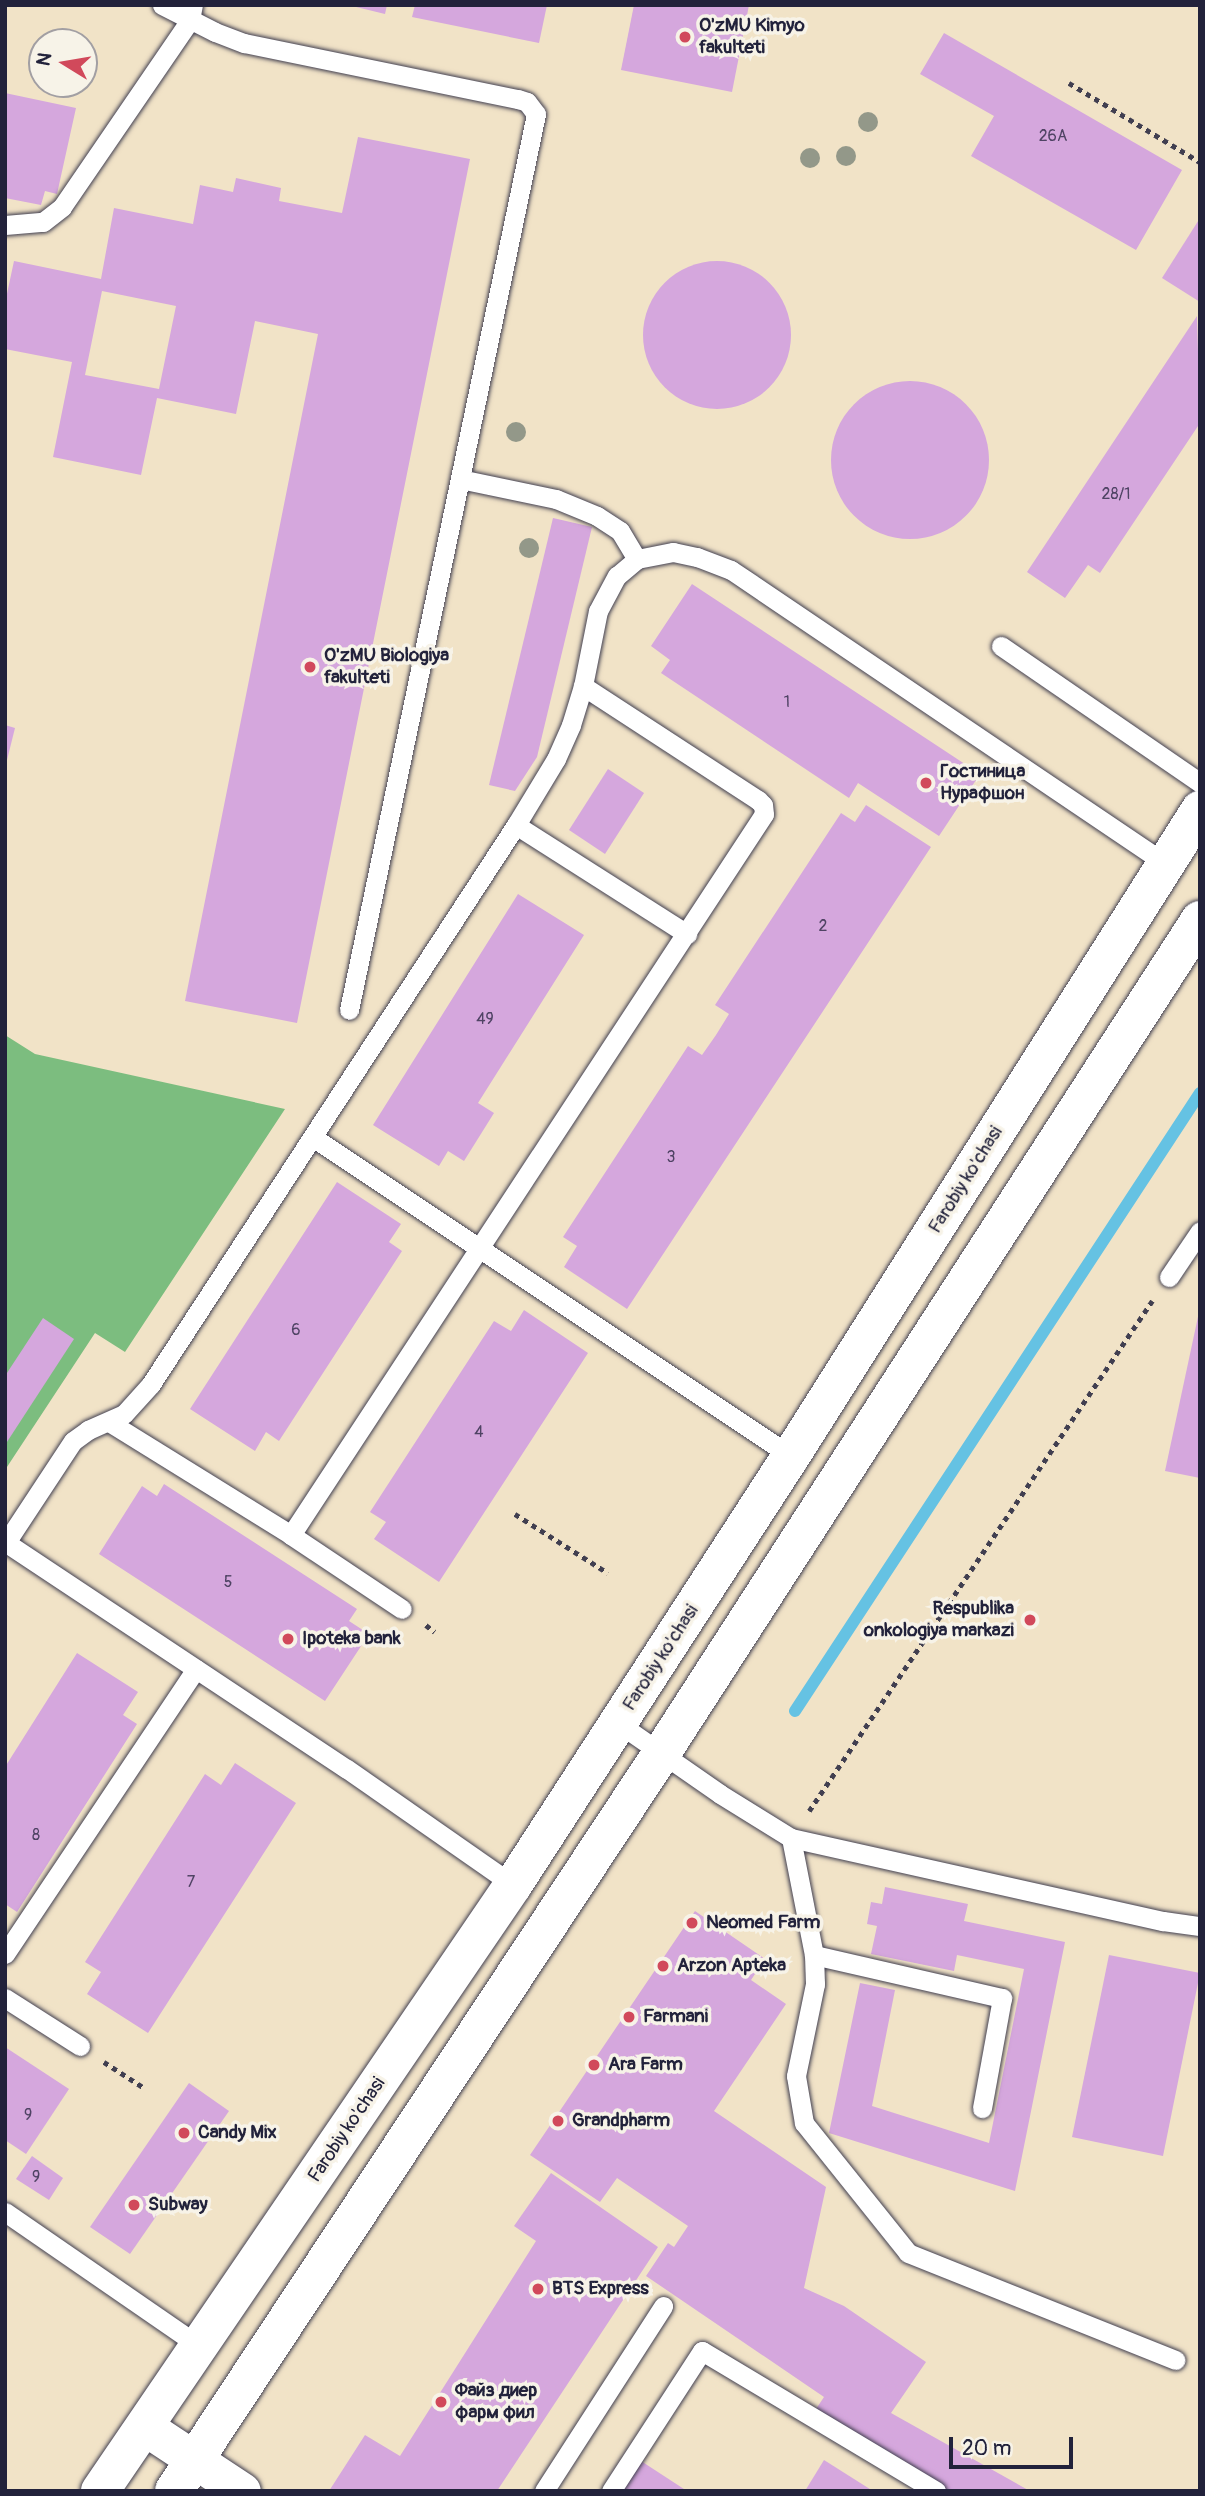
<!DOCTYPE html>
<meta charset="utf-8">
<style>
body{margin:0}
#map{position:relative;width:1205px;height:2496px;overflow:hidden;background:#f1e3c7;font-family:Pangolin,sans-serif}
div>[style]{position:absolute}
.forest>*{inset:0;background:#7cbd7f}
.stream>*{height:12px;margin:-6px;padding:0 6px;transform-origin:6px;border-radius:6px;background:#65c2e3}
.building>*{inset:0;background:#d5a7dd}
.round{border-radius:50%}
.path>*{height:4.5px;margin-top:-2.25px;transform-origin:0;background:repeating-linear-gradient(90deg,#413f50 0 5px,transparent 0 10px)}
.roads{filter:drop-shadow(0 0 2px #413f50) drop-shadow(0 0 2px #413f50)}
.lane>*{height:19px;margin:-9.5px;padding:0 9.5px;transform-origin:9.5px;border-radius:9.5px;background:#fff}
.street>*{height:37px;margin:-18.5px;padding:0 18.5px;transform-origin:18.5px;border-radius:18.5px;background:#fff}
.primary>*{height:38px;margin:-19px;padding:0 19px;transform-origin:19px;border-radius:19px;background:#fff}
.trees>*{width:20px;height:20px;margin:-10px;border-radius:50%;background:#939889}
.dots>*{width:19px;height:19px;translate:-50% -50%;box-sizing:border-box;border:4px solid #f7f3e8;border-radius:50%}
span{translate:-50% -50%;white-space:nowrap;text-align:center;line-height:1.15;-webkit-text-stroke:7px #f7f3e8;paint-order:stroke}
.number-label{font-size:16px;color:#4f4364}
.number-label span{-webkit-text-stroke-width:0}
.poi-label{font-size:19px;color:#22223b;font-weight:700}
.left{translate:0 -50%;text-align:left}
.right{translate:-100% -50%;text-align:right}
.street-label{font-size:19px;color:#22223b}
.frame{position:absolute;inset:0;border:7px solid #22223b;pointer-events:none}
.north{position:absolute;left:28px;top:28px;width:70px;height:70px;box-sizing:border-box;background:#f7f3e8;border:2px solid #a29fa3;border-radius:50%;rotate:281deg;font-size:19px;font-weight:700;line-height:28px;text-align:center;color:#22223b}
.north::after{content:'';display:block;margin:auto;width:24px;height:32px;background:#d1495b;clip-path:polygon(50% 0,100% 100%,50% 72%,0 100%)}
.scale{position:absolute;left:949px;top:2437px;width:124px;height:32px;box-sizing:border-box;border:4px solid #22223b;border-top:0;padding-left:9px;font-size:21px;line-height:24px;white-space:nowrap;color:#22223b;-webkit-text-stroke:5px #f7f3e8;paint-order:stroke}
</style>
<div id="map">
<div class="forest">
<div style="clip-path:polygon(5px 1035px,35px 1054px,285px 1109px,125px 1352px,95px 1333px,5px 1470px)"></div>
</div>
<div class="stream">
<div style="left:795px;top:1711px;width:739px;rotate:-56.76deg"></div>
</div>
<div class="building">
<div style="clip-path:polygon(348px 5px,387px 5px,385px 14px)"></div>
<div style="clip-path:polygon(415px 5px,547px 5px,539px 43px,412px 17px)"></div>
<div style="clip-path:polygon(634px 5px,749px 5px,732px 92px,621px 70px)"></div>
<div style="clip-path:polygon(944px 33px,1182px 170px,1136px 250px,971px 156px,994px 116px,920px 74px)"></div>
<div style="clip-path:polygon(5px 93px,76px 108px,57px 194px,45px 191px,41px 205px,5px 198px)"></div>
<div style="clip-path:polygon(evenodd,358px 137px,470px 159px,297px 1023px,185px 1001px,318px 334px,255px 321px,236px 414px,157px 398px,141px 475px,53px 457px,72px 362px,5px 349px,5px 303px,14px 261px,101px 279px,114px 208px,193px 224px,200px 185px,233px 192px,236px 178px,281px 188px,279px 201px,342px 213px,358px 137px,102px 291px,176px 306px,159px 389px,85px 375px,102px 291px)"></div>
<div style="clip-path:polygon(1200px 218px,1200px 302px,1162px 278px)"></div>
<div class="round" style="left:643px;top:261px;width:148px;height:148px"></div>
<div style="clip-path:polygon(1197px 316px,1200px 423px,1100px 573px,1088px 565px,1065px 598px,1027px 572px)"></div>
<div class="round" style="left:831px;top:381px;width:158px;height:158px"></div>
<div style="clip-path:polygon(553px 518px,592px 527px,537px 757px,515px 791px,489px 785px)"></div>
<div style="clip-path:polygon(692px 584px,980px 774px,939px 836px,858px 783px,849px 798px,661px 673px,670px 660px,651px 646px)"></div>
<div style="clip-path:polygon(5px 725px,15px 728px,6px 764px,5px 763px)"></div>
<div style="clip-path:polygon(608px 769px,644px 793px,605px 854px,569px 830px)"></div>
<div style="clip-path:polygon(866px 805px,931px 847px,627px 1309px,564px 1267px,577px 1246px,563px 1237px,688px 1046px,702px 1055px,716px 1035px,729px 1014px,715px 1005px,841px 813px,855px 822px)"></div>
<div style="clip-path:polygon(518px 894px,584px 935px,478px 1103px,494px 1113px,464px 1161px,448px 1151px,439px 1166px,373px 1125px)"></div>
<div style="clip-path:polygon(337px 1182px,401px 1224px,389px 1242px,402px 1251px,279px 1441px,266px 1432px,255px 1451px,190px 1409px)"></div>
<div style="clip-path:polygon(524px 1310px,588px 1353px,439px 1582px,374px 1539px,386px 1522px,370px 1512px,494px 1321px,511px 1331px)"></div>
<div style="clip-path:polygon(1199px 1312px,1200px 1312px,1200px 1478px,1165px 1471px)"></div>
<div style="clip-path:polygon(43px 1318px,74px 1339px,5px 1445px,5px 1376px)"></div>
<div style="clip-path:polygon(164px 1484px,357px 1609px,349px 1621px,369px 1634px,325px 1701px,99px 1554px,142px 1486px,157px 1496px)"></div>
<div style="clip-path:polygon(77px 1653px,138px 1692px,123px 1715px,137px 1724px,17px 1912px,5px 1904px,5px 1767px)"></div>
<div style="clip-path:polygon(235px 1763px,296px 1803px,148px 2033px,87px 1994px,101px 1972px,85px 1962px,205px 1774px,221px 1785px)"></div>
<div style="clip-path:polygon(885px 1887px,968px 1904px,964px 1921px,1065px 1942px,1015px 2191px,829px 2133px,860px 1983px,895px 1990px,872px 2106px,989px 2143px,1024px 1969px,957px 1955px,954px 1971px,871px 1954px,877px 1926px,867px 1924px,871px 1902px,882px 1904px)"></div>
<div style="clip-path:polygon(695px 1911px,765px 1959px,751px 1980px,786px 2004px,714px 2111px,826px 2187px,804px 2288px,844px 2306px,926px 2362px,891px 2413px,1030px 2491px,945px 2491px,812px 2415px,824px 2397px,646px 2276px,668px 2243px,674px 2247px,688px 2226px,617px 2178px,600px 2202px,530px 2155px)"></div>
<div style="clip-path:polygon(1109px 1955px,1200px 1973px,1163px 2156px,1072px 2137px)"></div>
<div style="clip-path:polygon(5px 2047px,69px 2089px,26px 2154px,5px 2140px)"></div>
<div style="clip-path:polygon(189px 2083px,229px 2111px,130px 2254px,90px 2227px)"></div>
<div style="clip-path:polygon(32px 2156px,63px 2178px,49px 2200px,16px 2179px)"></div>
<div style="clip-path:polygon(551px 2173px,658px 2247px,497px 2491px,329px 2491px,365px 2435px,400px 2456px,536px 2241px,514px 2226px)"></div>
<div style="clip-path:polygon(824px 2460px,873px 2491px,805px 2491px)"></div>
<div style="clip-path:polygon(641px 2461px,687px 2491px,621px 2491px)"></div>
</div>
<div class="path">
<div style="left:1069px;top:83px;width:153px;rotate:31.1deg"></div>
<div style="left:515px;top:1514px;width:110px;rotate:32.4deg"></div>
<div style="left:426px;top:1625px;width:11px;rotate:38deg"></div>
<div style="left:809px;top:1811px;width:615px;rotate:-56.08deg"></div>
<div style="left:104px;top:2062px;width:46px;rotate:32.7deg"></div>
</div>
<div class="roads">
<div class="lane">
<div style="left:162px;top:5px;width:59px;rotate:27deg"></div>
<div style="left:215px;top:32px;width:31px;rotate:21deg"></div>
<div style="left:244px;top:43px;width:280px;rotate:11.6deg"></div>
<div style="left:518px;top:99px;width:9px;rotate:18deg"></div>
<div style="left:527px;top:102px;width:15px;rotate:53deg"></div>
<div style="left:536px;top:114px;width:915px;rotate:101.79deg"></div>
<div style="left:5px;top:225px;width:38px;rotate:-5deg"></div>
<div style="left:43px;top:222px;width:24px;rotate:-38deg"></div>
<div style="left:62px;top:207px;width:227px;rotate:-55.6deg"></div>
<div style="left:190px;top:20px;width:15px;rotate:-79deg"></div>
<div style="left:460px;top:479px;width:98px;rotate:11.8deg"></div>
<div style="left:556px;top:499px;width:44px;rotate:22.5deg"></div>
<div style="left:597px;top:516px;width:27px;rotate:33deg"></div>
<div style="left:620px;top:531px;width:33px;rotate:59deg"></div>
<div style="left:1001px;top:646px;width:242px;rotate:34.5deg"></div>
<div style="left:516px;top:825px;width:203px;rotate:32.5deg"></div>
<div style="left:314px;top:1138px;width:573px;rotate:33.69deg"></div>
<div style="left:1169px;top:1277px;width:55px;rotate:-56deg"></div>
<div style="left:109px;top:1422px;width:214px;rotate:31.8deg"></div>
<div style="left:291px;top:1535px;width:133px;rotate:33.7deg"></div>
<div style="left:291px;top:1535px;width:862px;rotate:-56.73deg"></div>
<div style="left:764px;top:814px;width:9px;rotate:-96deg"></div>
<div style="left:763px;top:805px;width:7px;rotate:-135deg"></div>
<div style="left:758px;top:800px;width:209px;rotate:-146.9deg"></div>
<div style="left:5px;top:1542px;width:410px;rotate:33.6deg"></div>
<div style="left:347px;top:1769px;width:203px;rotate:34.9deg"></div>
<div style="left:5px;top:1544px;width:123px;rotate:-56.6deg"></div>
<div style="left:73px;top:1441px;width:19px;rotate:-36deg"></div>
<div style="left:88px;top:1430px;width:39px;rotate:-24deg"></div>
<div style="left:124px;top:1414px;width:40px;rotate:-48deg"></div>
<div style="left:151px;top:1384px;width:668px;rotate:-56.86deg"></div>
<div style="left:516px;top:825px;width:77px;rotate:-58.8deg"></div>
<div style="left:556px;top:759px;width:37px;rotate:-66deg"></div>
<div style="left:571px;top:725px;width:41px;rotate:-72.9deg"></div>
<div style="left:583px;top:686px;width:76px;rotate:-78.7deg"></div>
<div style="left:598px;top:611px;width:40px;rotate:-62deg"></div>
<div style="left:617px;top:576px;width:26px;rotate:-40deg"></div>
<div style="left:637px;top:559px;width:37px;rotate:-11deg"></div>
<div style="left:673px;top:552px;width:25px;rotate:12deg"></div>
<div style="left:697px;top:557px;width:36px;rotate:21deg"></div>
<div style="left:731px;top:570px;width:525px;rotate:34.05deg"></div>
<div style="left:618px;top:1723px;width:124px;rotate:34.8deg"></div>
<div style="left:720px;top:1794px;width:84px;rotate:31.8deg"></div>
<div style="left:791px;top:1838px;width:381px;rotate:12.6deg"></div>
<div style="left:1163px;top:1921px;width:37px;rotate:8deg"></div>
<div style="left:791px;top:1838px;width:119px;rotate:78.9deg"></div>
<div style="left:814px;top:1955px;width:29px;rotate:88deg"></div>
<div style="left:815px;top:1984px;width:94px;rotate:101.7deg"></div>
<div style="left:796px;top:2076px;width:48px;rotate:80.3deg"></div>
<div style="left:804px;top:2123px;width:166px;rotate:51.3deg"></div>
<div style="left:908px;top:2253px;width:288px;rotate:21.8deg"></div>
<div style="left:5px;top:1954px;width:343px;rotate:-56.2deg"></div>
<div style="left:814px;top:1955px;width:193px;rotate:12.9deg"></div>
<div style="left:1002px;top:1998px;width:112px;rotate:100.3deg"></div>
<div style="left:5px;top:1998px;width:89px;rotate:32.6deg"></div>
<div style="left:5px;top:2212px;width:236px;rotate:34.6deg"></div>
<div style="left:544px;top:2491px;width:220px;rotate:-57.2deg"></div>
<div style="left:611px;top:2491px;width:167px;rotate:-57deg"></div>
<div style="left:702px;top:2351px;width:273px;rotate:30.9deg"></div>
</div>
<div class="street">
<div style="left:145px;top:2427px;width:116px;rotate:33.4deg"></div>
</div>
<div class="primary">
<div style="left:100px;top:2491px;width:733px;rotate:-55.72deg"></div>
<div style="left:513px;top:1885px;width:511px;rotate:-57.06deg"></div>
<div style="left:791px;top:1456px;width:765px;rotate:-57.66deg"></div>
<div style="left:174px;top:2491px;width:883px;rotate:-56.54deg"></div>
<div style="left:661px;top:1754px;width:993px;rotate:-57.13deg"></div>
</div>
</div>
<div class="trees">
<div style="left:868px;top:122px"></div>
<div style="left:846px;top:156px"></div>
<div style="left:810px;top:158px"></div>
<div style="left:516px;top:432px"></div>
<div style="left:529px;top:548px"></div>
</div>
<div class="dots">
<div style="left:685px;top:37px;background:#d1495b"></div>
<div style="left:310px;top:667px;background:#d1495b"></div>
<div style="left:926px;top:783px;background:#d1495b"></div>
<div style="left:1030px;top:1620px;background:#d1495b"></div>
<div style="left:288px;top:1639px;background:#d1495b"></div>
<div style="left:692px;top:1923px;background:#d1495b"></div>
<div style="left:663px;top:1966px;background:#d1495b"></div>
<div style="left:629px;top:2017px;background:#d1495b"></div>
<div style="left:594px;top:2065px;background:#d1495b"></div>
<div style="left:558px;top:2121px;background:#d1495b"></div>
<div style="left:184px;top:2133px;background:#d1495b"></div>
<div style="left:134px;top:2205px;background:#d1495b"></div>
<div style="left:538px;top:2289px;background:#d1495b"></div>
<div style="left:441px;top:2402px;background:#d1495b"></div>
</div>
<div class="number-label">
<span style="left:1053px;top:136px">26A</span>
<span style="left:1116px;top:494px">28/1</span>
<span style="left:787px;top:702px">1</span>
<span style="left:823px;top:926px">2</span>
<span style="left:485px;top:1019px">49</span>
<span style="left:671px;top:1157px">3</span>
<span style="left:296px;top:1330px">6</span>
<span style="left:479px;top:1432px">4</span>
<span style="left:228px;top:1582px">5</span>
<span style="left:36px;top:1835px">8</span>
<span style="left:191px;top:1882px">7</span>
<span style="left:28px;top:2115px">9</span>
<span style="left:36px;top:2177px">9</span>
</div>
<div class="poi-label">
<span class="left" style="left:699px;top:37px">O'zMU Kimyo<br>fakulteti</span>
<span class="left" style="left:324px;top:667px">O'zMU Biologiya<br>fakulteti</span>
<span class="left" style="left:940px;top:783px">Гостиница<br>Нурафшон</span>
<span class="right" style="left:1014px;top:1620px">Respublika<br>onkologiya markazi</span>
<span class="left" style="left:302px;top:1639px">Ipoteka bank</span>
<span class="left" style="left:706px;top:1923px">Neomed Farm</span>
<span class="left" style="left:677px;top:1966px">Arzon Apteka</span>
<span class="left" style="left:643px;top:2017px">Farmani</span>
<span class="left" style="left:608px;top:2065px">Ara Farm</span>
<span class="left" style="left:572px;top:2121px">Grandpharm</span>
<span class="left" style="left:198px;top:2133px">Candy Mix</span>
<span class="left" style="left:148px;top:2205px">Subway</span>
<span class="left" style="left:552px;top:2289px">BTS Express</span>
<span class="left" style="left:455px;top:2402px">Файз диер<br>фарм фил</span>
</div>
<div class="street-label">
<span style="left:966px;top:1180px;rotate:-58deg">Farobiy ko'chasi</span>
<span style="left:661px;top:1658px;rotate:-57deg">Farobiy ko'chasi</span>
<span style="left:347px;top:2130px;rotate:-56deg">Farobiy ko'chasi</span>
</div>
<div class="frame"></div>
<div class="north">N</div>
<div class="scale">20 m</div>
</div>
